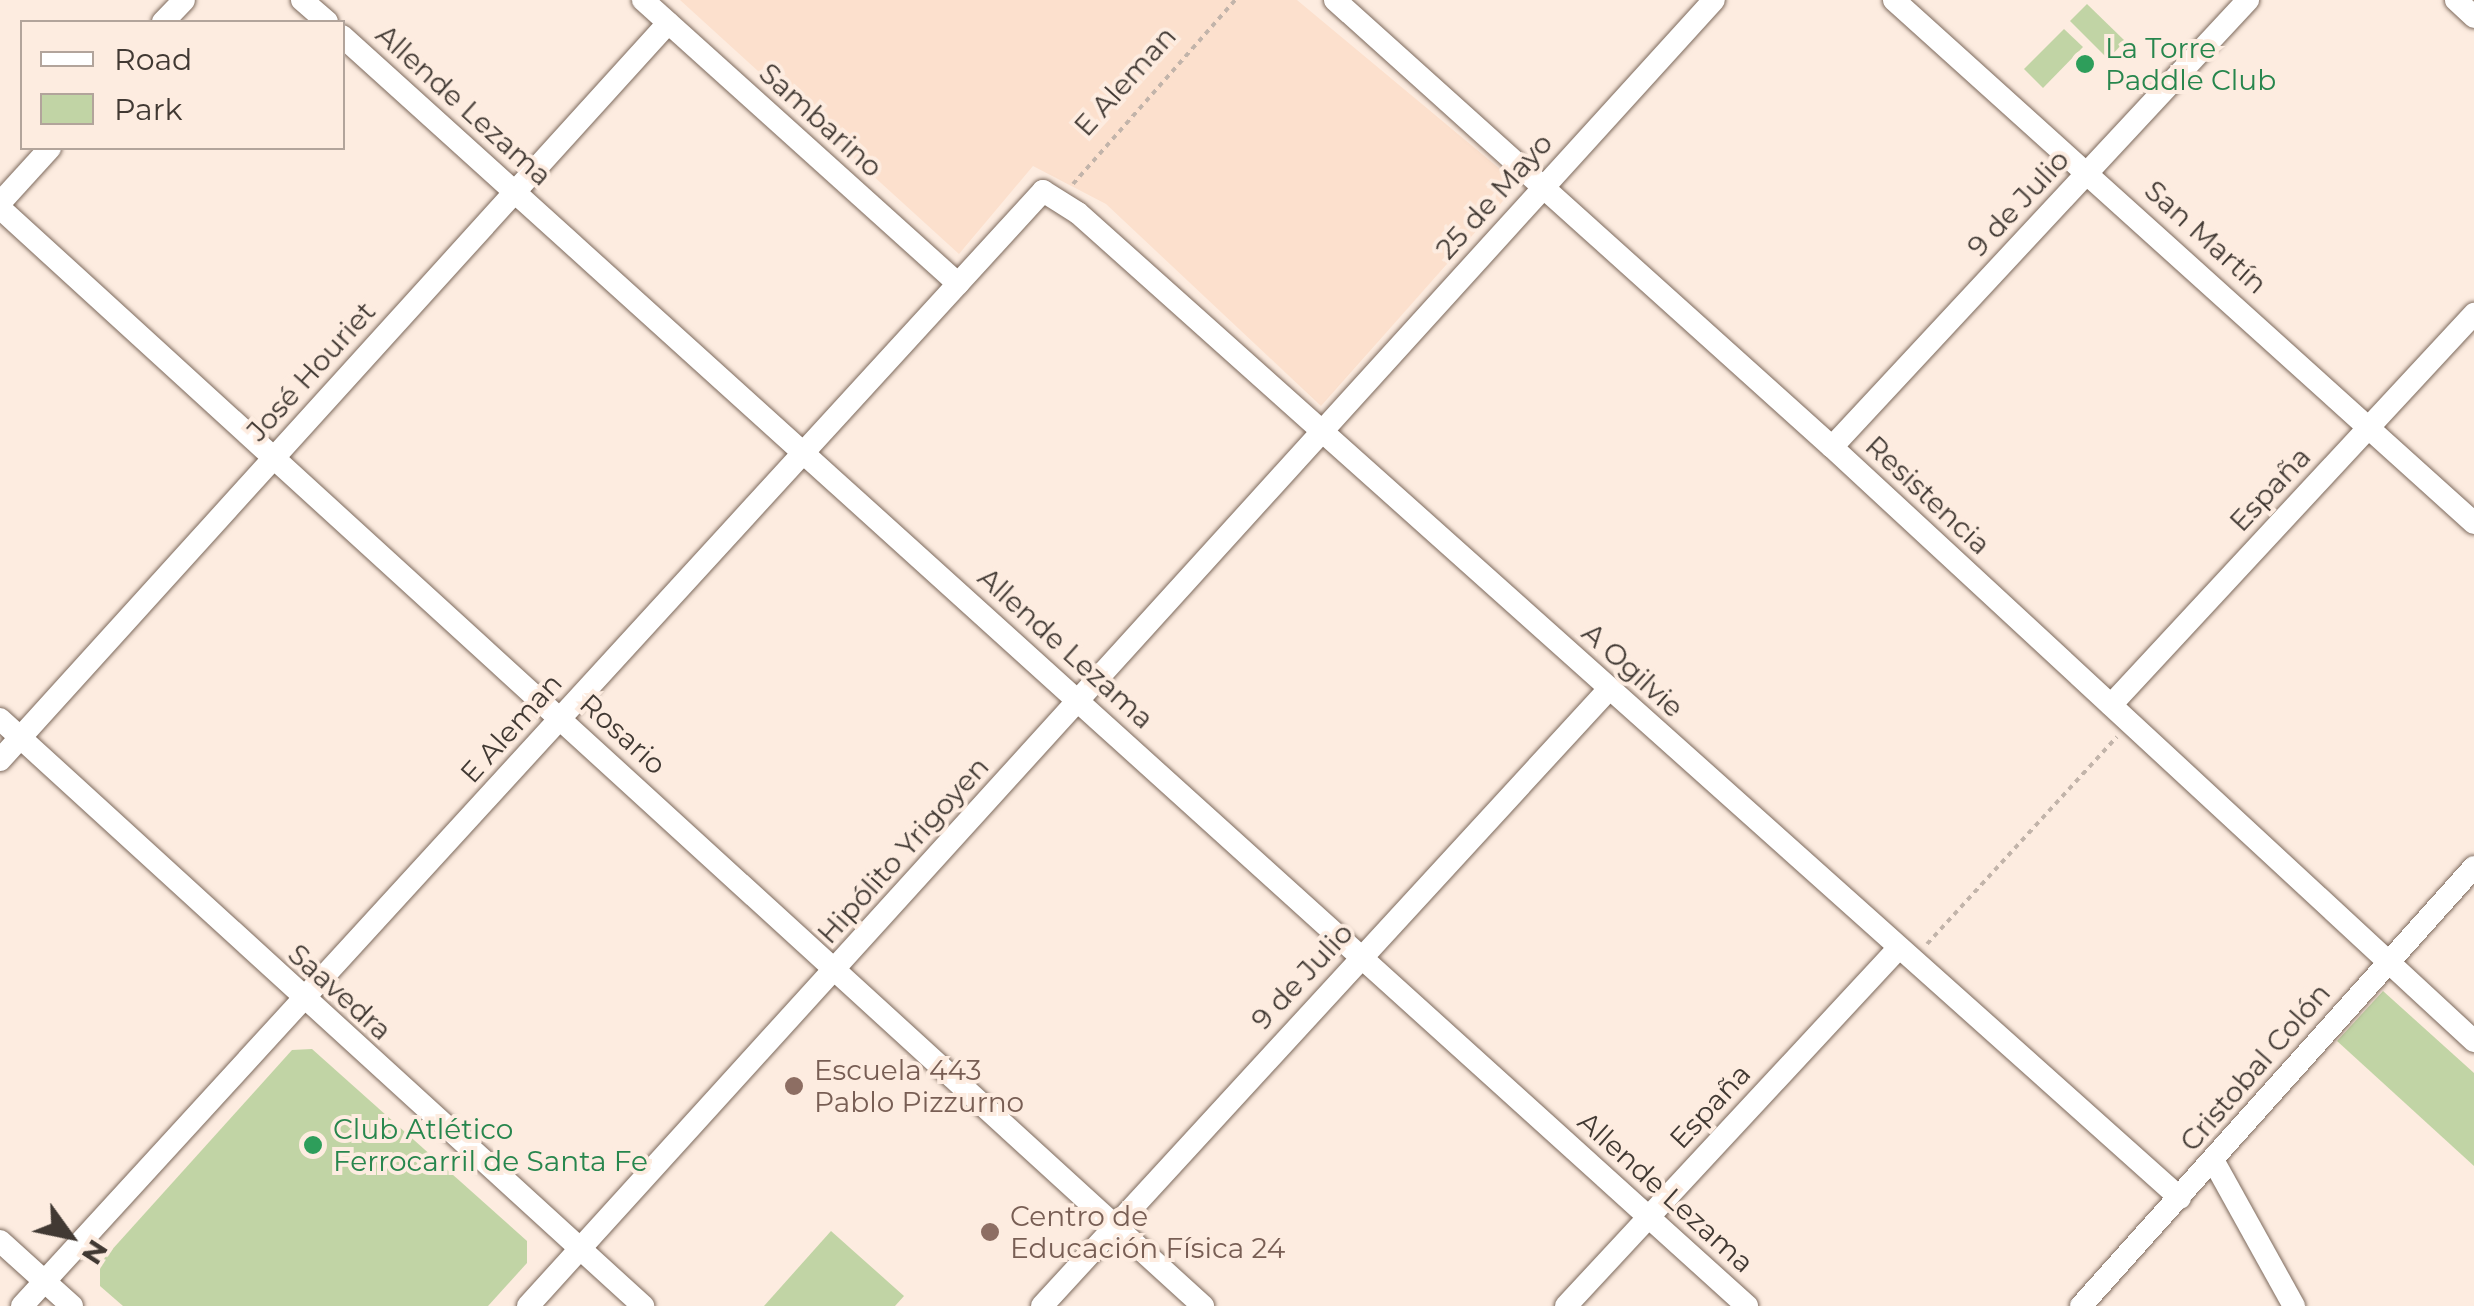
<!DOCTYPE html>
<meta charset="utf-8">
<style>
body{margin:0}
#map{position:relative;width:2474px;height:1306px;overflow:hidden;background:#fdece0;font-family:Montserrat,sans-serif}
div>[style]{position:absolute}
.built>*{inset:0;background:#fce0cd}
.green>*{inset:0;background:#c1d4a5}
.path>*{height:4px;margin-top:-2px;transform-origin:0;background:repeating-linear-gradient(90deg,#c2b4aa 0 5px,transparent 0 10px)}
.roads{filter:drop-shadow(0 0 2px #7c695c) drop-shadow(0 0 2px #7c695c)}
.minor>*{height:22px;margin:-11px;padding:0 11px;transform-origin:11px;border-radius:11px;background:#fff}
.dots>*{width:28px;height:28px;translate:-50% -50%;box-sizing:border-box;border:5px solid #fdece0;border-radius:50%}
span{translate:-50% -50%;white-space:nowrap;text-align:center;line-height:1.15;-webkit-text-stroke:8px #fdece0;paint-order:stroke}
.leisure-label{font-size:28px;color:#27864d}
.left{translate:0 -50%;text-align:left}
.street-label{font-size:28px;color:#413933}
.education-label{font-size:28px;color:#785e54}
.legend{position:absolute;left:20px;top:20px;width:325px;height:130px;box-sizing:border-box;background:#fdece0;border:2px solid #b2a49b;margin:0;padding:12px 18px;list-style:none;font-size:30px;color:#413933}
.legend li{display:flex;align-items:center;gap:20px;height:50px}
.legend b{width:50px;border:2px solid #b2a49b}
.north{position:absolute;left:20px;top:1186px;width:100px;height:100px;-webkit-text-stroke:8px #fdece0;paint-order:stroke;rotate:123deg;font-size:28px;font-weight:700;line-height:40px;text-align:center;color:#413933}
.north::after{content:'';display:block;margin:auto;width:35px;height:45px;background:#413933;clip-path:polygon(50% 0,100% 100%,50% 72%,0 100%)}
</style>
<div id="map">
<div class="built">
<div style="clip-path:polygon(680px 0,1297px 0,1518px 184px,1321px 406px,1106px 204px,1033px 166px,959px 254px)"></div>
</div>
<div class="green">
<div style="clip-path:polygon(2087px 4px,2125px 41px,2108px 59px,2070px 21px)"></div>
<div style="clip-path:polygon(2064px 29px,2083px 47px,2043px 88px,2024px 69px)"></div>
<div style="clip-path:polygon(2383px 991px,2474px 1073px,2474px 1166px,2337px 1041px)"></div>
<div style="clip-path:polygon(312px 1049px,527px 1241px,527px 1263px,488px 1306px,123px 1306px,100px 1286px,100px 1263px,292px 1050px)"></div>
<div style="clip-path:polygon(831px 1231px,904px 1296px,895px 1306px,764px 1306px)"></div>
</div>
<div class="path">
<div style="left:1073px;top:184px;width:245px;rotate:-48.6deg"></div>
<div style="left:1927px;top:944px;width:281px;rotate:-47.5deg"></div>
</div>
<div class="roads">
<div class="minor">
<div style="left:302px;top:0;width:33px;rotate:41deg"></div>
<div style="left:643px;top:0;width:424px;rotate:42deg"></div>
<div style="left:1335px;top:0;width:668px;rotate:41.97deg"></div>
<div style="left:1832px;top:447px;width:875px;rotate:42.78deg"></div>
<div style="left:1894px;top:0;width:781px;rotate:42.04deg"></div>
<div style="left:2456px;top:0;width:25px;rotate:43deg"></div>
<div style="left:163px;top:22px;width:30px;rotate:-46deg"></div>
<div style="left:342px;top:36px;width:1894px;rotate:42.11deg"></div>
<div style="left:0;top:203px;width:74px;rotate:-47.7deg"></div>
<div style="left:0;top:208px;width:1629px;rotate:42.39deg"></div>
<div style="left:1832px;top:447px;width:611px;rotate:-47.06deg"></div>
<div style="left:2111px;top:705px;width:534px;rotate:-47.13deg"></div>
<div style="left:0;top:719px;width:871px;rotate:42.39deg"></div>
<div style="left:0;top:760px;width:995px;rotate:-47.81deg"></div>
<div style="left:2213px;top:1160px;width:167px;rotate:61deg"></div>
<div style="left:0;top:1241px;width:97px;rotate:42.1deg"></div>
<div style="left:22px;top:1306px;width:1512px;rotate:-47.52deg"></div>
<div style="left:1043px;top:191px;width:41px;rotate:32.2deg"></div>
<div style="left:1078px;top:213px;width:1478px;rotate:41.79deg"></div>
<div style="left:528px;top:1306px;width:1764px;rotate:-47.76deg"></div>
<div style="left:1042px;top:1306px;width:838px;rotate:-47.42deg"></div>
<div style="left:1566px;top:1306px;width:489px;rotate:-47.1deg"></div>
<div style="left:2081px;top:1306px;width:589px;rotate:-48.16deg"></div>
</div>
</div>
<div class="dots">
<div style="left:2085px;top:64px;background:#2e9e5b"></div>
<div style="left:794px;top:1086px;background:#8d6e63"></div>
<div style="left:313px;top:1145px;background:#2e9e5b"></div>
<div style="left:990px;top:1232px;background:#8d6e63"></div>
</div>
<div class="leisure-label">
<span class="left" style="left:2105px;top:64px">La Torre<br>Paddle Club</span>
<span class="left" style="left:333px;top:1145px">Club Atlético<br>Ferrocarril de Santa Fe</span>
</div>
<div class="street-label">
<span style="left:1125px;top:81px;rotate:-48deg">E Aleman</span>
<span style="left:464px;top:105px;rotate:42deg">Allende Lezama</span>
<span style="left:821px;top:120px;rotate:42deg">Sambarino</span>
<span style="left:1494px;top:196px;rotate:-48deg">25 de Mayo</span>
<span style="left:2018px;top:203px;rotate:-47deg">9 de Julio</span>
<span style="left:2206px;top:237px;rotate:42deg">San Martín</span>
<span style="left:311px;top:371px;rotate:-48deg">José Houriet</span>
<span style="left:2270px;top:489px;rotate:-47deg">España</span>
<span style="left:1928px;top:495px;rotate:43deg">Resistencia</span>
<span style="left:1066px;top:648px;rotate:42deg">Allende Lezama</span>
<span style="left:1633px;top:670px;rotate:42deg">A Ogilvie</span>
<span style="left:511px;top:728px;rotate:-48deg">E Aleman</span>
<span style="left:623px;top:734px;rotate:42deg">Rosario</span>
<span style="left:903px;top:850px;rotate:-48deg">Hipólito Yrigoyen</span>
<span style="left:1302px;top:976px;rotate:-47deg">9 de Julio</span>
<span style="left:340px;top:992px;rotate:42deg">Saavedra</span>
<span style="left:2255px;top:1067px;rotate:-49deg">Cristobal Colón</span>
<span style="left:1710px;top:1106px;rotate:-47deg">España</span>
<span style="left:1666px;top:1192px;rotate:42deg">Allende Lezama</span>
</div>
<div class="education-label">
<span class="left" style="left:814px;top:1086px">Escuela 443<br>Pablo Pizzurno</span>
<span class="left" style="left:1010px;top:1232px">Centro de<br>Educación Física 24</span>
</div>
<ul class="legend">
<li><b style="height:12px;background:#fff"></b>Road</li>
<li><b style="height:28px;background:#c1d4a5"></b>Park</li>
</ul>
<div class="north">N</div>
</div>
